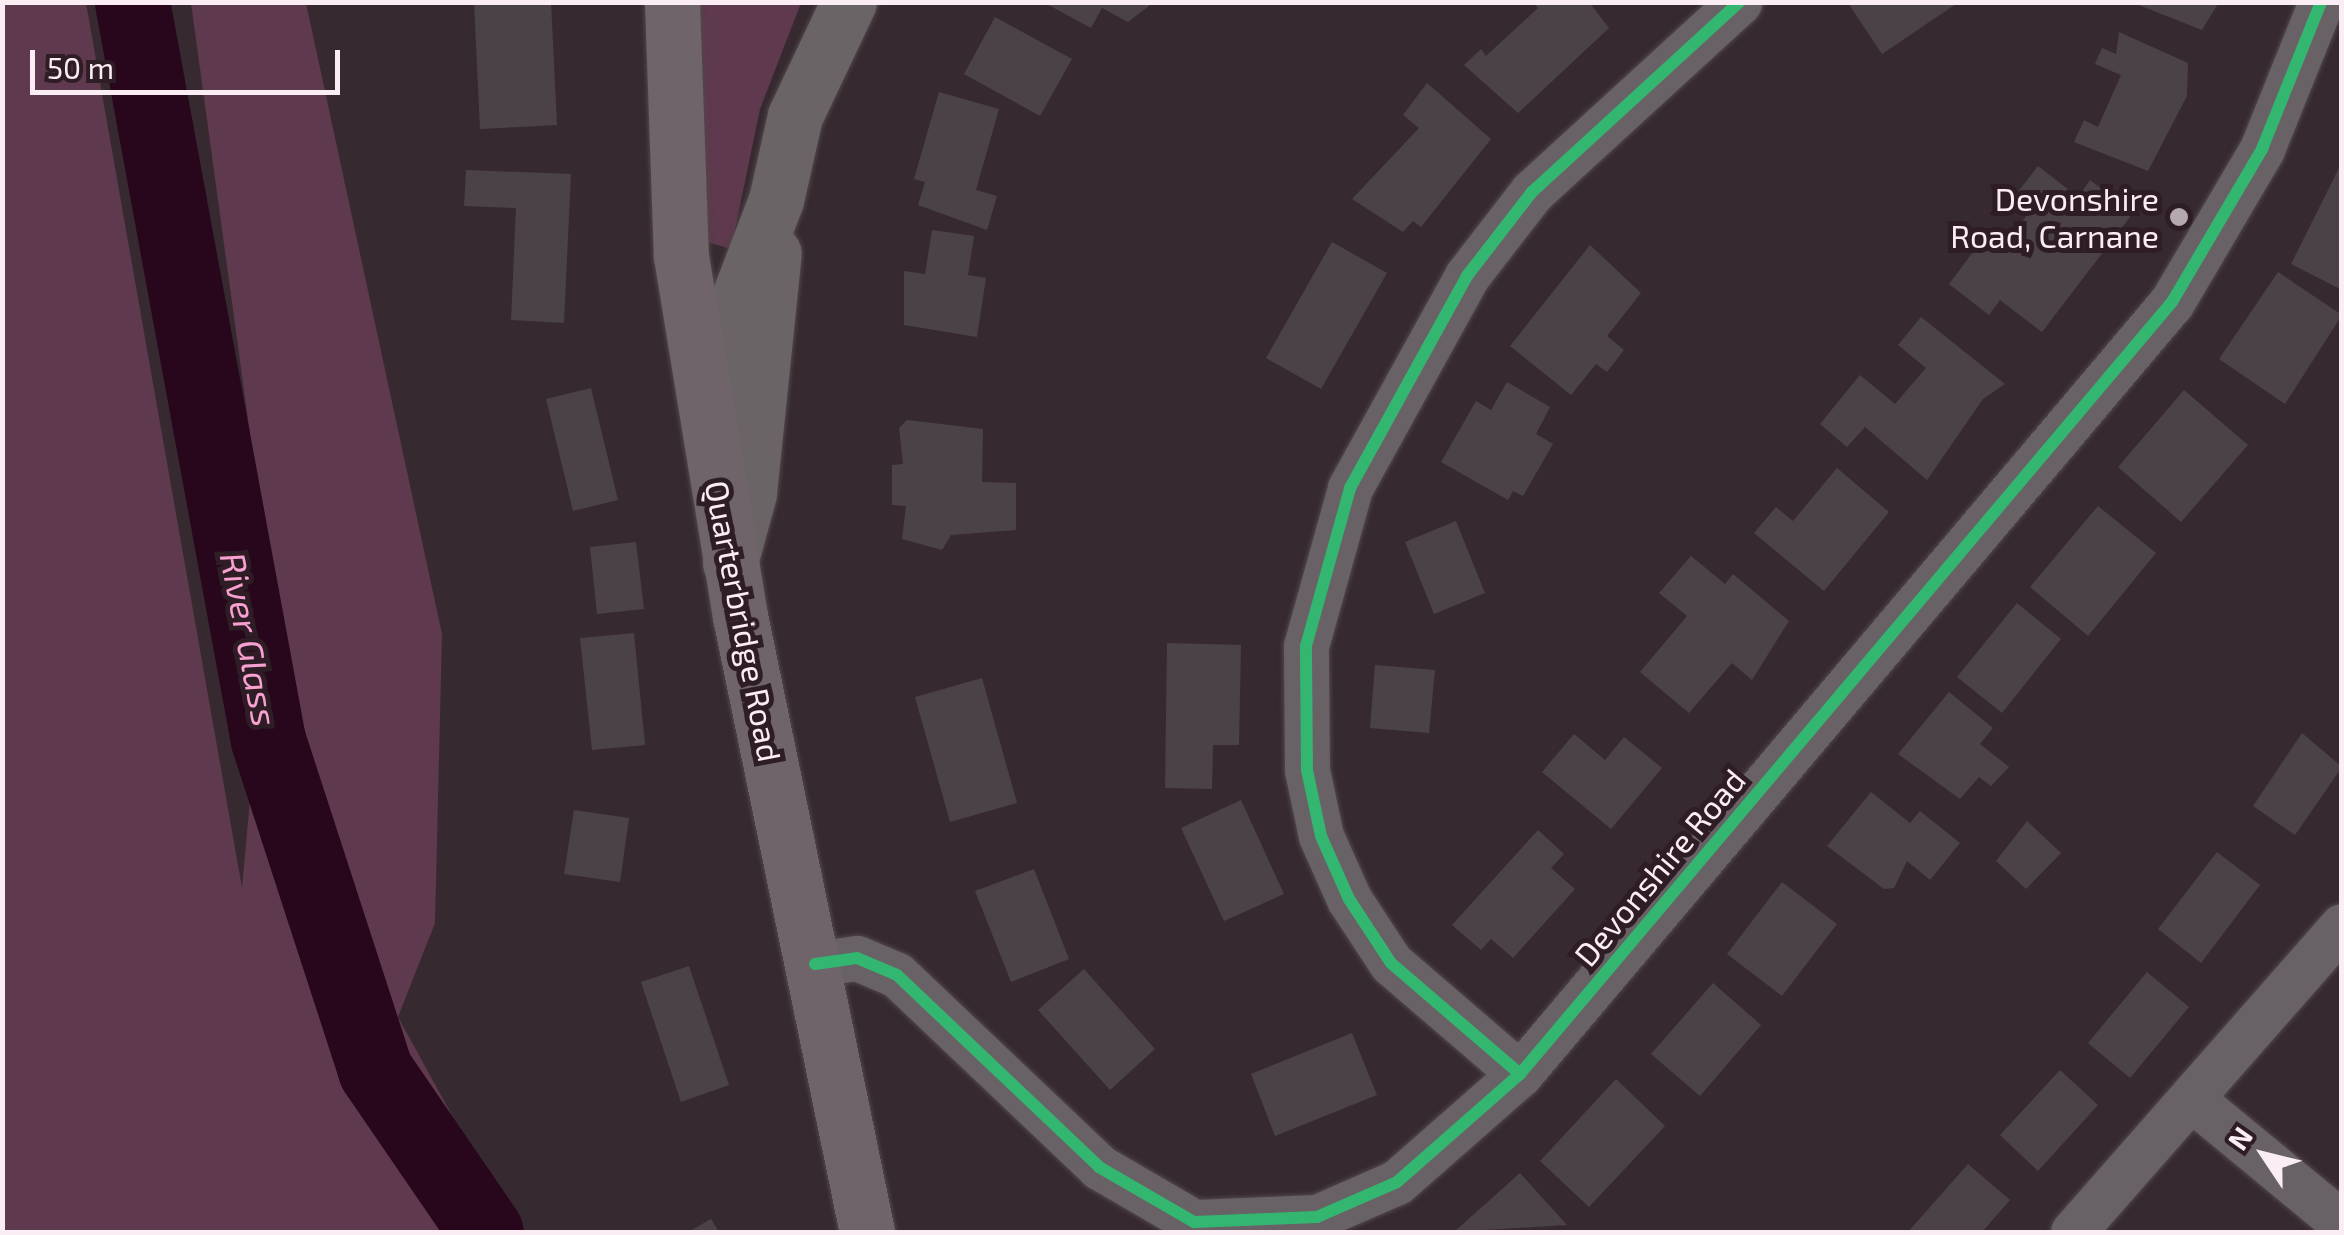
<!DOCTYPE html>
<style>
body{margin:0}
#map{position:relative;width:2344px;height:1235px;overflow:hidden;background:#362a30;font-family:"Exo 2",sans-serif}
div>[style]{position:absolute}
.green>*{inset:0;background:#5f394d}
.river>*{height:75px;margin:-37.5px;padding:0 37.5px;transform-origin:37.5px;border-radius:37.5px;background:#28061b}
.building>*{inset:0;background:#4b4247}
.roads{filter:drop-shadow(0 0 2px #51464b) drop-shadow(0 0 2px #51464b)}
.minor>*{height:45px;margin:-22.5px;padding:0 22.5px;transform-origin:22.5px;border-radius:22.5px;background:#686165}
.secondary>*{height:55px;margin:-27.5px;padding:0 27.5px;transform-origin:27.5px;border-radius:27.5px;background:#6b6467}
.trunk>*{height:55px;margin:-27.5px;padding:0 27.5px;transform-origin:27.5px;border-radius:27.5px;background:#6e6469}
.cycleway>*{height:12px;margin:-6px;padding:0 6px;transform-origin:6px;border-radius:6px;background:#33b770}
.dots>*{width:28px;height:28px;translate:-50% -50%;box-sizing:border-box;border:5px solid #2f1d26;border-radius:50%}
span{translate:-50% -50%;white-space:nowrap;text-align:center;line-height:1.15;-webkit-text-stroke:10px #2f1d26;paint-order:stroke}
.poi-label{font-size:32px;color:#faedf3}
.right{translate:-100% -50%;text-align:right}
.street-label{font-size:32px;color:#faedf3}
.water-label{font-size:35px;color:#f8a0cf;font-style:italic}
.frame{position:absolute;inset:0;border:5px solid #faedf3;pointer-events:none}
.north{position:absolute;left:2214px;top:1105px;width:100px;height:100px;-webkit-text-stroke:8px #2f1d26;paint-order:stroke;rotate:305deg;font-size:28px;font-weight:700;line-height:40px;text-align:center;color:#faedf3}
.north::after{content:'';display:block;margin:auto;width:35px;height:45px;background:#faedf3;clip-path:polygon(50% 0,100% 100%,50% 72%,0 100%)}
.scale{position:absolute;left:30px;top:50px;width:310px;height:45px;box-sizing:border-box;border:5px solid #faedf3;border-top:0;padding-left:12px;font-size:30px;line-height:35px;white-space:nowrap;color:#faedf3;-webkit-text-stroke:8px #2f1d26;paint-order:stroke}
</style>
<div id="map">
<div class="green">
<div style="clip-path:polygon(2px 3px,86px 3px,242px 888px,270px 580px,191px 3px,306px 3px,442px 634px,435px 923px,398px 1017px,516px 1232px,3px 1232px)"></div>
<div style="clip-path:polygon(697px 3px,801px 3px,760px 109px,731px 249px,707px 242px)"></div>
</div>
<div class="river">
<div style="left:132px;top:2px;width:750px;rotate:79.56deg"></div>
<div style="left:268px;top:740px;width:347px;rotate:72deg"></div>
<div style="left:375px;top:1070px;width:196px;rotate:55.6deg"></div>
</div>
<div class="building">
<div style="clip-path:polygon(474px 2px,551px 2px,557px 125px,480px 129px)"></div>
<div style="clip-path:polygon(1043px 2px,1147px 2px,1149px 6px,1128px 22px,1102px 8px,1091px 28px)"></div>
<div style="clip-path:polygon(1533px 2px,1589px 2px,1609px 28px,1518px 113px,1464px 65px,1481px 49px,1486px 56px,1538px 8px)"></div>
<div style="clip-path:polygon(1959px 2px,1882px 54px,1850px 6px,1855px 2px)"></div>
<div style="clip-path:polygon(2131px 2px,2219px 2px,2202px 30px)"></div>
<div style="clip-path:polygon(995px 17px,1072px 59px,1040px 116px,964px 74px)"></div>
<div style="clip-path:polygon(2119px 32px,2188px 63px,2187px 96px,2148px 171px,2074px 142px,2084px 120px,2098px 127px,2121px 75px,2095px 64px,2102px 48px,2116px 54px)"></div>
<div style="clip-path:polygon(1427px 83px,1491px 139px,1421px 227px,1413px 221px,1403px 232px,1352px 199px,1419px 128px,1403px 115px)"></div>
<div style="clip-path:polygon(939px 92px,999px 109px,976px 190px,997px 196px,987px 230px,918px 205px,925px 182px,914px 179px)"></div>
<div style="clip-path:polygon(2342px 162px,2342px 290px,2291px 264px)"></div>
<div style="clip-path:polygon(2038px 166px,2078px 197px,2090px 180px,2133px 213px,2042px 332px,2000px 300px,1989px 315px,1949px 284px,1985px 236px,2001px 249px,2034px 206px,2017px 193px)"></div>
<div style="clip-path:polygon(466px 170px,571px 174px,564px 323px,511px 320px,516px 208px,464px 206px)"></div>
<div style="clip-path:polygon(932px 230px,974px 236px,968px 275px,986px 278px,977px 337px,904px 325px,904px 271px,925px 274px)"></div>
<div style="clip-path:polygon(1332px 242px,1387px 273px,1321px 389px,1266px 358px)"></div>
<div style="clip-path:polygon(1590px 245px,1641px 293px,1607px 336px,1624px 350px,1607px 372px,1596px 364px,1571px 395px,1510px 346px)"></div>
<div style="clip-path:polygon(2278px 272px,2342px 315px,2285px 404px,2219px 359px)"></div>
<div style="clip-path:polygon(1921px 317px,2005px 384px,1983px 399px,1927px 480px,1865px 427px,1847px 447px,1820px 424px,1860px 375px,1895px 404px,1926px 368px,1898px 345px)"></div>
<div style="clip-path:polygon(1507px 382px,1550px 407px,1536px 434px,1553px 444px,1523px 496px,1513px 491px,1508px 500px,1441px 462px,1476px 401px,1491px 410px)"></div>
<div style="clip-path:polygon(591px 388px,618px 500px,573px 511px,546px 399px)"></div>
<div style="clip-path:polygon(2184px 390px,2248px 445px,2181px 522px,2118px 467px)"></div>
<div style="clip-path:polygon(907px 420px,983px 429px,982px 482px,1016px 483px,1016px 530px,951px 535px,942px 550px,902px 539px,906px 506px,892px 505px,892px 465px,903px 464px,899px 428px)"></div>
<div style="clip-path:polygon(1837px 468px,1889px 512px,1824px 591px,1754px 533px,1776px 507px,1793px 521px)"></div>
<div style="clip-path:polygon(2098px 506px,2156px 553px,2088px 636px,2030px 587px)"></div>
<div style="clip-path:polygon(1456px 521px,1485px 593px,1434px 614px,1405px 542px)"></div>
<div style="clip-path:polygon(636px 542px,644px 609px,597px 614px,590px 547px)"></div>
<div style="clip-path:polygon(1691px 556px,1725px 584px,1733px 574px,1789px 621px,1752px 680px,1732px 663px,1689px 713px,1640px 672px,1687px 616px,1659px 593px)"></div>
<div style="clip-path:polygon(2017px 603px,2061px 639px,2002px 713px,1957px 677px)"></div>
<div style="clip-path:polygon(634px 633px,645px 745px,592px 750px,580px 638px)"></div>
<div style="clip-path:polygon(1167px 643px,1241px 645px,1239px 745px,1213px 745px,1212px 789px,1165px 788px)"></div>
<div style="clip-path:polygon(1375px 665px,1435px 670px,1429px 733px,1370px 728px)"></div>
<div style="clip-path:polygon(982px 678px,1017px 803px,950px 822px,915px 697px)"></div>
<div style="clip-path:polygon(1949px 692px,1993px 728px,1980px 744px,2009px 767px,1991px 786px,1979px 777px,1960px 799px,1898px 754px)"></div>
<div style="clip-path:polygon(2302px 733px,2342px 767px,2295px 835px,2253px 806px)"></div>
<div style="clip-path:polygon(1574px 734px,1605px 760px,1624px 737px,1662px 768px,1611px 829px,1542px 772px)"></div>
<div style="clip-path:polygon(1871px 792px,1910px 823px,1920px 811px,1960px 843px,1930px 880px,1907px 861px,1894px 888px,1884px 889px,1827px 846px)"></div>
<div style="clip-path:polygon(1241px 800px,1284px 894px,1224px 921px,1181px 828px)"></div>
<div style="clip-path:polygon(574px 810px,629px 818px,620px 882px,564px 874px)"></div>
<div style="clip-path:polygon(2027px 821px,2061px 853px,2026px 889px,1996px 861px)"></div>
<div style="clip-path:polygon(1538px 830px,1564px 854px,1551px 868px,1575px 889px,1513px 958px,1491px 939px,1481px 950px,1452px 925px)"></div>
<div style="clip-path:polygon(2217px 852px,2260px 885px,2201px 963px,2158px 929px)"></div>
<div style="clip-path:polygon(1034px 869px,1069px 959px,1011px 982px,975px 891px)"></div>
<div style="clip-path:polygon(1782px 882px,1837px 924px,1782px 996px,1727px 954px)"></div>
<div style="clip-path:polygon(689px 966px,729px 1085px,681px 1102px,641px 982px)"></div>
<div style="clip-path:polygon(1084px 969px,1155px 1049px,1110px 1090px,1038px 1010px)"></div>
<div style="clip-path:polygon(2147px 972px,2189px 1007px,2130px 1078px,2088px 1043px)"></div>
<div style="clip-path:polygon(1713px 983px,1761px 1025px,1700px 1096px,1651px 1054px)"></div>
<div style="clip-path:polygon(1352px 1033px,1377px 1095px,1275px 1136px,1251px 1074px)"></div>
<div style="clip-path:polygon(2060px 1070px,2098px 1105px,2038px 1171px,2000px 1135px)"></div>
<div style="clip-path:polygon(1616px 1079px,1665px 1126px,1589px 1207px,1540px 1161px)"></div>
<div style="clip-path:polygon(1968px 1164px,2010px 1200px,1982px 1232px,1908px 1232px)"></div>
<div style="clip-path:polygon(1520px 1173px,1567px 1225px,1454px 1232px)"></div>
<div style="clip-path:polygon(711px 1219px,719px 1232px,688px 1232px)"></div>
</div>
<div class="roads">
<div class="minor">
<div style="left:815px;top:964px;width:42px;rotate:-8.1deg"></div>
<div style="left:857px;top:958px;width:43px;rotate:23deg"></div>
<div style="left:897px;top:975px;width:279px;rotate:43.5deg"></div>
<div style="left:1099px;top:1167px;width:110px;rotate:30.1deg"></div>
<div style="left:1194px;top:1222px;width:123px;rotate:-2.3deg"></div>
<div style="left:1317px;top:1217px;width:87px;rotate:-23.6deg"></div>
<div style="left:1397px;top:1182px;width:164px;rotate:-41.3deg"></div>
<div style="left:1520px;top:1074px;width:1010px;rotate:-49.82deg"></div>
<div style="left:2172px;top:302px;width:178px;rotate:-59.5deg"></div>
<div style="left:2262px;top:149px;width:158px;rotate:-68.1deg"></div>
<div style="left:1520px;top:1074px;width:170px;rotate:-139.3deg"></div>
<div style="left:1391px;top:963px;width:77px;rotate:-123.3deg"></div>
<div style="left:1349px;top:899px;width:69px;rotate:-114deg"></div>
<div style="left:1321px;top:836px;width:67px;rotate:-102deg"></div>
<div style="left:1307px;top:770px;width:124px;rotate:-90.5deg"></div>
<div style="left:1306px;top:646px;width:164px;rotate:-74.4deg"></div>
<div style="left:1350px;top:488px;width:242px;rotate:-61.1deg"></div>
<div style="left:1467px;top:276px;width:106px;rotate:-52.3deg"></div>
<div style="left:1532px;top:192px;width:281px;rotate:-42.5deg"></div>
<div style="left:2194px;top:1101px;width:192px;rotate:39.5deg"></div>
<div style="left:2073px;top:1232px;width:407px;rotate:-48.7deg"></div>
</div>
<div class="secondary">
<div style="left:708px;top:413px;width:57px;rotate:-81.9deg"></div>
<div style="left:716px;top:357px;width:168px;rotate:-69.1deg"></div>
<div style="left:776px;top:200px;width:86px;rotate:-77.3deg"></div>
<div style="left:795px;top:116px;width:126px;rotate:-64.7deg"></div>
<div style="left:730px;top:563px;width:73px;rotate:-74.8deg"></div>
<div style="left:749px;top:493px;width:241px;rotate:-84.1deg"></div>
</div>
<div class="trunk">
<div style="left:672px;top:2px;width:254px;rotate:88deg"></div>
<div style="left:681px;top:256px;width:365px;rotate:80.7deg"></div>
<div style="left:740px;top:616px;width:629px;rotate:78.35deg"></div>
</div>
</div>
<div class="cycleway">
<div style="left:815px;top:964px;width:42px;rotate:-8.1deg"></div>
<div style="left:857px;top:958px;width:43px;rotate:23deg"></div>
<div style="left:897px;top:975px;width:279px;rotate:43.5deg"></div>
<div style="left:1099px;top:1167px;width:110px;rotate:30.1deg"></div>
<div style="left:1194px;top:1222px;width:123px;rotate:-2.3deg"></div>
<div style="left:1317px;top:1217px;width:87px;rotate:-23.6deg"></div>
<div style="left:1397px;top:1182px;width:164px;rotate:-41.3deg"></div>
<div style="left:1520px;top:1074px;width:1010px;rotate:-49.82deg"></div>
<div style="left:2172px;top:302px;width:178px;rotate:-59.5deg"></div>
<div style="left:2262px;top:149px;width:158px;rotate:-68.1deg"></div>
<div style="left:1520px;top:1074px;width:170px;rotate:-139.3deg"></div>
<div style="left:1391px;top:963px;width:77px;rotate:-123.3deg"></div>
<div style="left:1349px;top:899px;width:69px;rotate:-114deg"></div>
<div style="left:1321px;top:836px;width:67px;rotate:-102deg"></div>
<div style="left:1307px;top:770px;width:124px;rotate:-90.5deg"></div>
<div style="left:1306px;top:646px;width:164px;rotate:-74.4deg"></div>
<div style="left:1350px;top:488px;width:242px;rotate:-61.1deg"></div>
<div style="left:1467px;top:276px;width:106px;rotate:-52.3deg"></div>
<div style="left:1532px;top:192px;width:281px;rotate:-42.5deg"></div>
</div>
<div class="dots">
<div style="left:2179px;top:217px;background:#b5a9af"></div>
</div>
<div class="poi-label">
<span class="right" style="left:2159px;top:217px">Devonshire<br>Road, Carnane</span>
</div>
<div class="street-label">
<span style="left:744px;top:621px;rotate:79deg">Quarterbridge Road</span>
<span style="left:1659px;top:867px;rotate:-50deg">Devonshire Road</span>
</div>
<div class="water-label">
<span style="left:250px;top:639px;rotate:79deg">River Glass</span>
</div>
<div class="frame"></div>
<div class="north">N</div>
<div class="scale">50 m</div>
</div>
